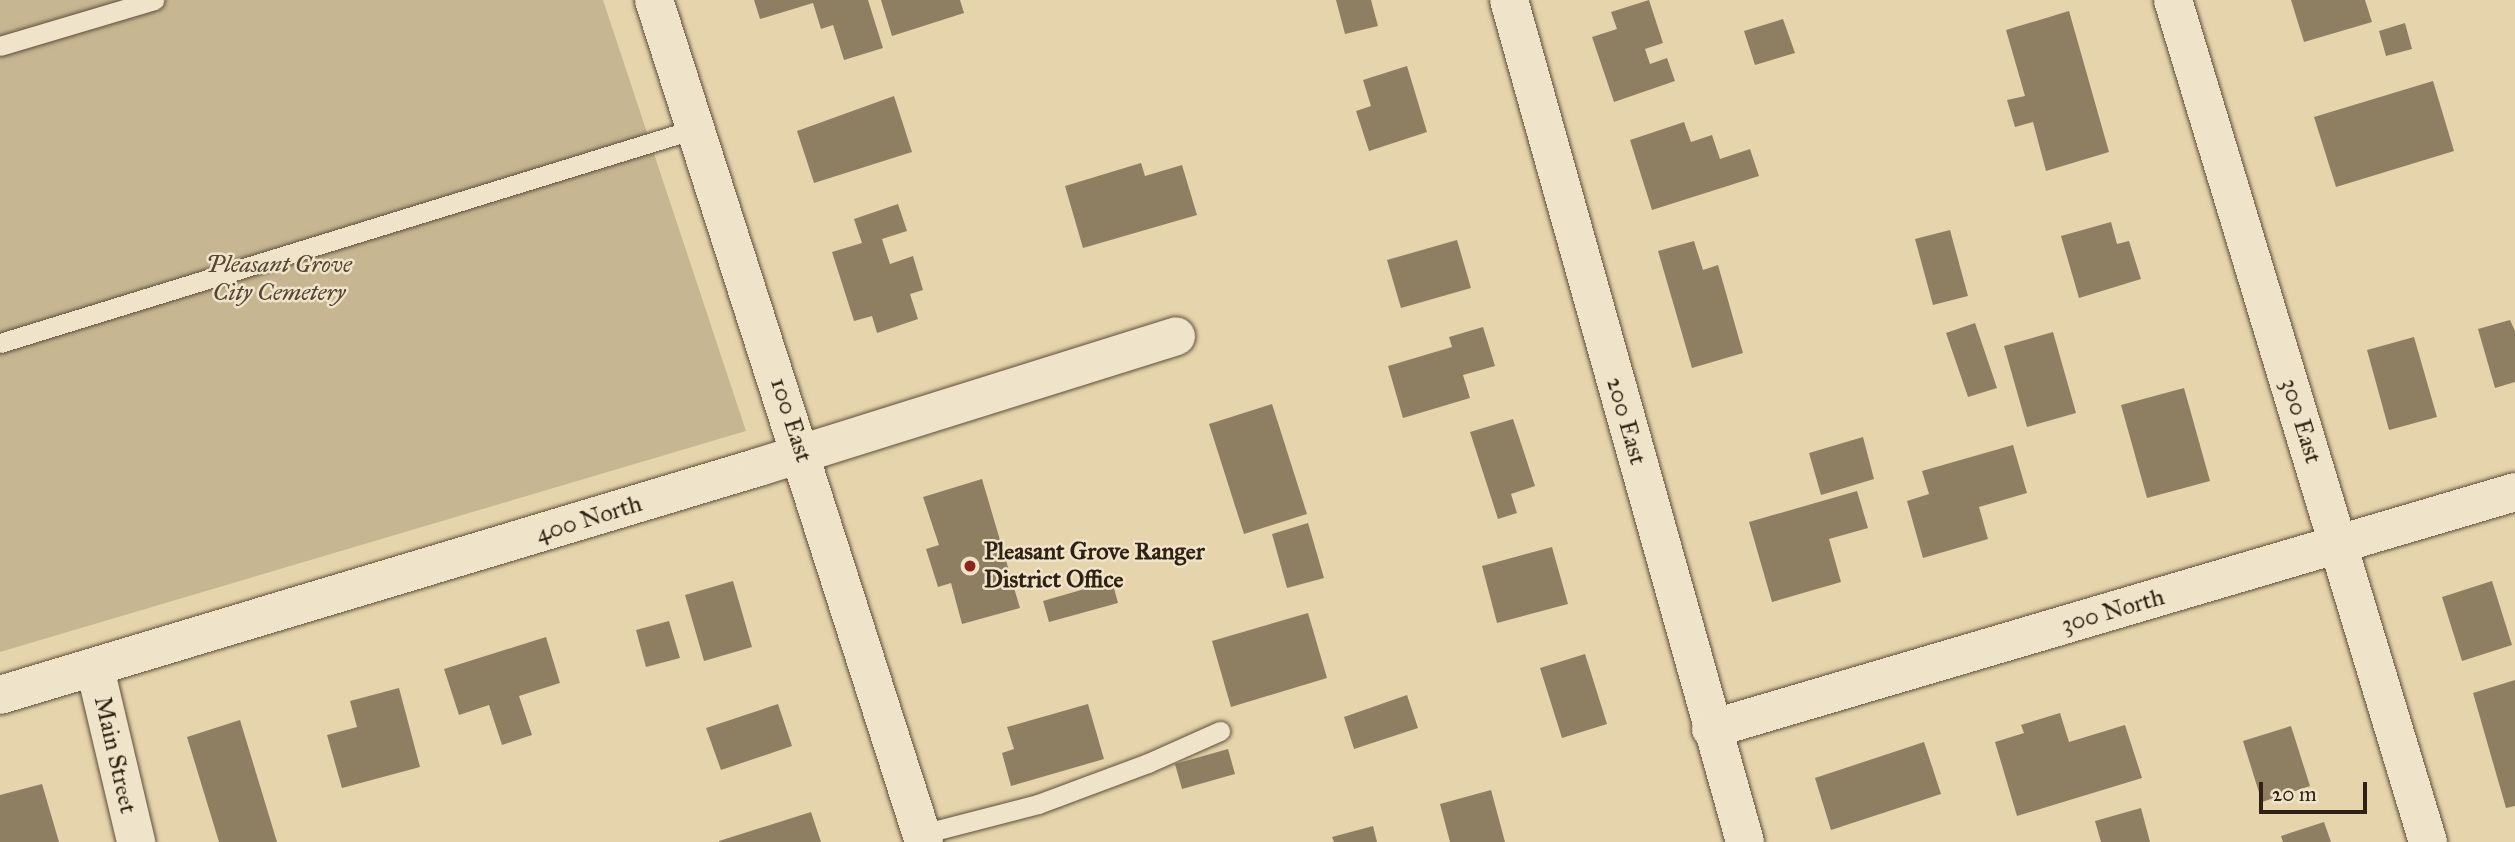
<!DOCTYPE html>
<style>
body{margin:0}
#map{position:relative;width:2515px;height:842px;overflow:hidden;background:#e6d5ac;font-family:"IM FELL Great Primer",serif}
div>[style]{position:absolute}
.green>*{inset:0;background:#c7b692}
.building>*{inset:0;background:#8e7f63}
.roads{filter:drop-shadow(0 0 2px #5d4e39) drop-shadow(0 0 2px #5d4e39)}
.lane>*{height:19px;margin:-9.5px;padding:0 9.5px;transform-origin:9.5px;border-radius:9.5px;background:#efe4c9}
.street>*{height:38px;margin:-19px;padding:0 19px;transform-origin:19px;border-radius:19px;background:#efe4c9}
.secondary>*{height:38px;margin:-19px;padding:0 19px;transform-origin:19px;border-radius:19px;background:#efe4c9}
.dots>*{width:19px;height:19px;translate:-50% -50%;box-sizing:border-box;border:4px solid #efe4c9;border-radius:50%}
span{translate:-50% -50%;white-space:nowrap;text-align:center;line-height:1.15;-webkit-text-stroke:5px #efe4c9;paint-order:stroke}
.park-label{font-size:24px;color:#554633;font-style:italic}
.street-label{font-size:24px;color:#2f2113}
.poi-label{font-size:24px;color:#2f2113;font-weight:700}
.left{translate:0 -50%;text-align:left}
.scale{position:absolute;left:2259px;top:782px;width:108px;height:32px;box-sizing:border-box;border:4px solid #2f2113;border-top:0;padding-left:9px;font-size:21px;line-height:24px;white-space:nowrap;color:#2f2113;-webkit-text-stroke:5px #efe4c9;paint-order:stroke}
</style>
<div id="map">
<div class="green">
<div style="clip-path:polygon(0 0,603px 0,746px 431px,0 652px)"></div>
</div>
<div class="building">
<div style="clip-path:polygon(754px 0,868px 0,883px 48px,844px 60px,833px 25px,821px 29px,813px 3px,760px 19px)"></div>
<div style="clip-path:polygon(881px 0,960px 0,964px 13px,892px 36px)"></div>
<div style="clip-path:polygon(1336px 0,1371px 0,1378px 26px,1345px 34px)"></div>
<div style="clip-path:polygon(1649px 0,1663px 43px,1645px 49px,1650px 64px,1667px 58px,1675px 81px,1614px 102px,1592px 37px,1617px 29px,1611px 12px)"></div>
<div style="clip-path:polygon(2291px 0,2365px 0,2372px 22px,2304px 42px)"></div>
<div style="clip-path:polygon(2069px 11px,2109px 152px,2046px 171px,2033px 122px,2015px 127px,2007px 100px,2025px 96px,2006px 30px)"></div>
<div style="clip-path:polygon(1783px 19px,1795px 53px,1755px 65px,1744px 31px)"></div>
<div style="clip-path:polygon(2405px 23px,2412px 49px,2386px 56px,2379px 31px)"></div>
<div style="clip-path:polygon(1407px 66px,1427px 132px,1369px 151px,1356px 111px,1371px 106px,1363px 80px)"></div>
<div style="clip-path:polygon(2433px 81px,2454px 151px,2336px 187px,2314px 117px)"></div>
<div style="clip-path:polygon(894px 96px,912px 152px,814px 183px,797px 131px)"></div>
<div style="clip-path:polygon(1684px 122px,1691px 142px,1712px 135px,1720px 159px,1750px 149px,1759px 176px,1652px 210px,1630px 140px)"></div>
<div style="clip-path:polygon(1141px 163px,1145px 176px,1182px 165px,1197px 215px,1083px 248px,1065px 186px)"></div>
<div style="clip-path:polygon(898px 204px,907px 231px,882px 239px,890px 264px,913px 256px,923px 290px,910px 294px,918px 319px,877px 333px,872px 316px,854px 321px,832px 252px,862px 243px,854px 219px)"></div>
<div style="clip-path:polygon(2111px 222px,2117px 244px,2129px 241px,2141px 279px,2079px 298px,2061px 236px)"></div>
<div style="clip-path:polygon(1950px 230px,1968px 296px,1933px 305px,1915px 239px)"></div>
<div style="clip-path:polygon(1457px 240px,1471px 288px,1401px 308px,1387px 260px)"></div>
<div style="clip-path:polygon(1694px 241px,1703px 270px,1718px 265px,1743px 353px,1692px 368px,1658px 251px)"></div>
<div style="clip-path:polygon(2510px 320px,2515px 331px,2515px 382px,2495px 388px,2478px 329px)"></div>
<div style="clip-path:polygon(1975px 323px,1997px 388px,1968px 397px,1946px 333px)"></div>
<div style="clip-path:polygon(1483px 327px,1495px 366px,1463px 375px,1470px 398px,1403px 418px,1388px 366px,1452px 347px,1449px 337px)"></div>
<div style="clip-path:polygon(2053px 332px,2076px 413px,2027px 427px,2004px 346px)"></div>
<div style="clip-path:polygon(2414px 337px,2437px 417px,2389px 430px,2367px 350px)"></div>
<div style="clip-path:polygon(2184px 388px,2210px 481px,2147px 498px,2121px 405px)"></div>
<div style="clip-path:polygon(1272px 404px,1307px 514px,1244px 534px,1209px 424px)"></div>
<div style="clip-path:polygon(1513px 419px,1535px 486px,1511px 494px,1517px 513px,1498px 519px,1470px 432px)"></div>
<div style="clip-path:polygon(1863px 437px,1874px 479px,1821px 495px,1809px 453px)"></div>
<div style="clip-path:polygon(2013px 445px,2027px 493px,1979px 507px,1988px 539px,1923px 558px,1907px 501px,1929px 494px,1922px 471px)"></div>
<div style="clip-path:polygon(982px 479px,1020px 608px,962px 624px,951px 583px,938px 587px,926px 549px,939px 545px,923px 497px)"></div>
<div style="clip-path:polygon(1857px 491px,1868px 528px,1829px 539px,1841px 582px,1772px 602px,1749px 522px)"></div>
<div style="clip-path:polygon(1308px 523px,1324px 578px,1287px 588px,1272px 534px)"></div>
<div style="clip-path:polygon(1552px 547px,1568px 604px,1497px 623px,1482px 566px)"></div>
<div style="clip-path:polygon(733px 581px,752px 647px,704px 661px,685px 595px)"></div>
<div style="clip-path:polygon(1112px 581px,1118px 603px,1049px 622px,1043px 601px)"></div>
<div style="clip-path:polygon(2492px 581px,2512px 645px,2462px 661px,2442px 597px)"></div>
<div style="clip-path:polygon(1308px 613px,1327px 678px,1231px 707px,1212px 641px)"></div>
<div style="clip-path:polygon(669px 621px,680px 658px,646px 667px,636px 630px)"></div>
<div style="clip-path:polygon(546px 637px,560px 683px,519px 696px,532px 735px,502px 745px,489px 705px,459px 715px,444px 669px)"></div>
<div style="clip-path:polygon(1585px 654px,1607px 724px,1562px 738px,1540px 668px)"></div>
<div style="clip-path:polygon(2515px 680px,2515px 806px,2506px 808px,2473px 693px)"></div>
<div style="clip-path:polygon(399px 688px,420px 767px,342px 788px,327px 735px,357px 727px,350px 701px)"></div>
<div style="clip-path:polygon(1407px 695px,1418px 728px,1354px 749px,1344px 717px)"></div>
<div style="clip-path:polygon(778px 704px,792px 746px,721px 770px,706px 728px)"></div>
<div style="clip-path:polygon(1088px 704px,1104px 759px,1011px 786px,1002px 753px,1014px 749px,1007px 727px)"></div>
<div style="clip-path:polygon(2060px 713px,2069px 742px,2125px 725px,2142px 778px,2017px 816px,1995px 742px,2024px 733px,2021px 725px)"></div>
<div style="clip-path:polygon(240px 720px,277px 842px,219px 842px,187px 737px)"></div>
<div style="clip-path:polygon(2291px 726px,2310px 786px,2262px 802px,2243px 741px)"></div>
<div style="clip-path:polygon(1924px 742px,1941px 794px,1831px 830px,1815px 778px)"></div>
<div style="clip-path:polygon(1228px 749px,1235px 774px,1182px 789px,1175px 764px)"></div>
<div style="clip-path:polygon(42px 784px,59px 842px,0 842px,0 795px)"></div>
<div style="clip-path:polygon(1491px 790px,1505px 842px,1450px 842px,1440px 804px)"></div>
<div style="clip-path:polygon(2141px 808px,2150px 842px,2101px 842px,2095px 821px)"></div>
<div style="clip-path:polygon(811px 812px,821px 842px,719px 842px,719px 841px)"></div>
<div style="clip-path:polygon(2324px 822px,2331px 842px,2283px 842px,2281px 836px)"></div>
<div style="clip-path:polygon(1373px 826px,1377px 842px,1334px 842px,1332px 837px)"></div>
</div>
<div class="roads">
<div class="lane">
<div style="left:0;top:46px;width:161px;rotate:-16.6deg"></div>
<div style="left:0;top:343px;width:730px;rotate:-17.12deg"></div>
<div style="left:922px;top:834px;width:120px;rotate:-14.5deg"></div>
<div style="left:1038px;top:804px;width:117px;rotate:-20.4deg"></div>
<div style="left:1148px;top:763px;width:79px;rotate:-24deg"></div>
</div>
<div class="street">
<div style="left:1509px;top:0;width:874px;rotate:74.34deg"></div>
<div style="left:95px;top:668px;width:179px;rotate:76.7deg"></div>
<div style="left:0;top:695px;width:793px;rotate:-16.72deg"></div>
<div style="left:759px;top:467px;width:437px;rotate:-17.4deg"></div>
<div style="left:1711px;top:729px;width:838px;rotate:-16.42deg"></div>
</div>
<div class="secondary">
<div style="left:654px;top:0;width:884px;rotate:72.22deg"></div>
<div style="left:2173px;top:0;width:880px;rotate:73.15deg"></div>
</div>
</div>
<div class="dots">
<div style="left:970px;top:566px;background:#8f2418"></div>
</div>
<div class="park-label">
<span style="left:279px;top:279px">Pleasant Grove<br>City Cemetery</span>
</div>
<div class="street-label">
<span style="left:791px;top:420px;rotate:72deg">100 East</span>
<span style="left:1626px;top:421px;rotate:74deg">200 East</span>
<span style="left:2301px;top:421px;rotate:73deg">300 East</span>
<span style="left:589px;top:519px;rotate:-17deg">400 North</span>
<span style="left:2113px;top:611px;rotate:-16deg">300 North</span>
<span style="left:115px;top:755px;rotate:77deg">Main Street</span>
</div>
<div class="poi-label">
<span class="left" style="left:984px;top:566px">Pleasant Grove Ranger<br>District Office</span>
</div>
<div class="scale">20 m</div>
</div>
